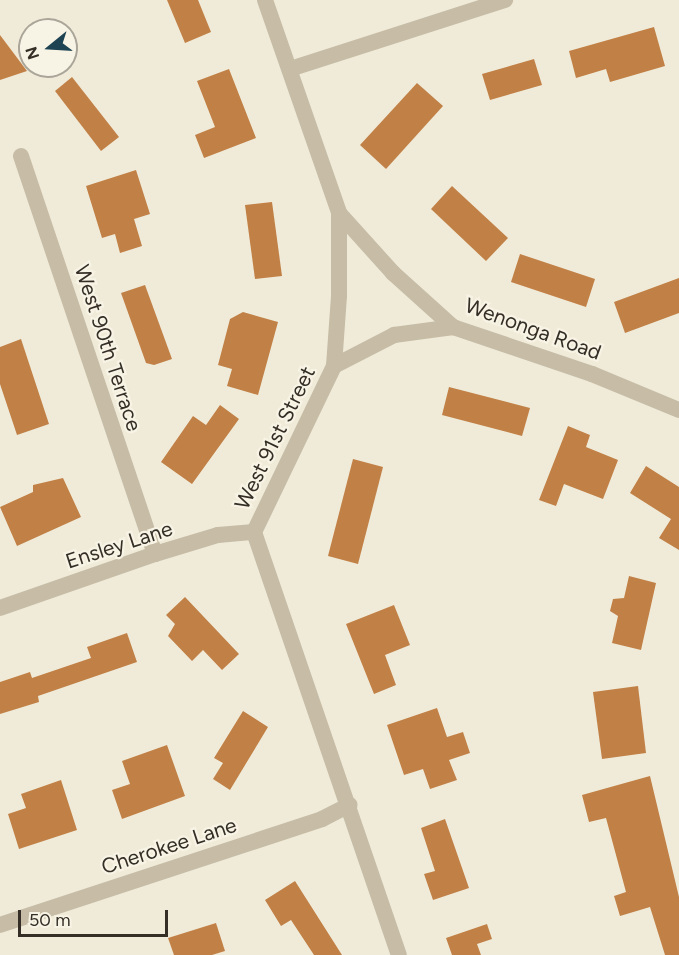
<!DOCTYPE html>
<style>
body{margin:0}
#map{position:relative;width:679px;height:955px;overflow:hidden;background:#f0ebd9;font-family:Figtree,sans-serif}
div>[style]{position:absolute}
.building>*{inset:0;background:#c18046}
.minor>*{height:16px;margin:-8px;padding:0 8px;transform-origin:8px;border-radius:8px;background:#c7bda6}
span{translate:-50% -50%;white-space:nowrap;text-align:center;line-height:1.15;-webkit-text-stroke:4.5px #f8f4e5;paint-order:stroke}
.street-label{font-size:21px;color:#342e26}
.north{position:absolute;left:18px;top:18px;width:60px;height:60px;box-sizing:border-box;background:#f8f4e5;border:2px solid #aaa599;border-radius:50%;rotate:252deg;font-size:16px;font-weight:700;line-height:24px;text-align:center;color:#342e26}
.north::after{content:'';display:block;margin:auto;width:21px;height:27px;background:#1e4353;clip-path:polygon(50% 0,100% 100%,50% 72%,0 100%)}
.scale{position:absolute;left:18px;top:910px;width:150px;height:27px;box-sizing:border-box;border:3px solid #342e26;border-top:0;padding-left:8px;font-size:18px;line-height:21px;white-space:nowrap;color:#342e26;-webkit-text-stroke:4px #f8f4e5;paint-order:stroke}
</style>
<div id="map">
<div class="building">
<div style="clip-path:polygon(167px 0,198px 0,211px 32px,185px 43px)"></div>
<div style="clip-path:polygon(654px 27px,665px 66px,610px 82px,606px 69px,576px 78px,569px 51px)"></div>
<div style="clip-path:polygon(0 35px,27px 71px,0 80px)"></div>
<div style="clip-path:polygon(534px 59px,542px 85px,490px 100px,482px 74px)"></div>
<div style="clip-path:polygon(229px 69px,256px 138px,204px 158px,195px 135px,215px 127px,197px 81px)"></div>
<div style="clip-path:polygon(72px 77px,119px 137px,101px 151px,55px 91px)"></div>
<div style="clip-path:polygon(417px 83px,443px 106px,386px 169px,360px 145px)"></div>
<div style="clip-path:polygon(136px 170px,150px 214px,134px 219px,142px 246px,120px 253px,115px 234px,102px 238px,86px 186px)"></div>
<div style="clip-path:polygon(452px 186px,508px 238px,486px 261px,431px 209px)"></div>
<div style="clip-path:polygon(272px 202px,282px 276px,255px 279px,245px 205px)"></div>
<div style="clip-path:polygon(520px 254px,595px 279px,586px 307px,511px 282px)"></div>
<div style="clip-path:polygon(679px 278px,679px 313px,625px 333px,614px 302px)"></div>
<div style="clip-path:polygon(145px 285px,172px 359px,154px 365px,146px 363px,121px 293px)"></div>
<div style="clip-path:polygon(243px 312px,278px 322px,258px 395px,227px 386px,232px 369px,218px 365px,230px 319px)"></div>
<div style="clip-path:polygon(21px 339px,49px 424px,17px 435px,0 384px,0 347px)"></div>
<div style="clip-path:polygon(449px 387px,530px 408px,522px 436px,442px 415px)"></div>
<div style="clip-path:polygon(220px 405px,239px 419px,192px 484px,161px 462px,193px 416px,206px 425px)"></div>
<div style="clip-path:polygon(568px 426px,590px 435px,586px 447px,618px 460px,603px 499px,564px 484px,556px 506px,539px 500px)"></div>
<div style="clip-path:polygon(353px 459px,383px 467px,358px 564px,328px 556px)"></div>
<div style="clip-path:polygon(646px 466px,679px 487px,679px 550px,659px 538px,671px 519px,630px 493px)"></div>
<div style="clip-path:polygon(63px 478px,81px 517px,17px 546px,0 507px,33px 492px,33px 485px)"></div>
<div style="clip-path:polygon(629px 576px,656px 583px,641px 650px,612px 643px,618px 616px,610px 611px,613px 599px,624px 598px)"></div>
<div style="clip-path:polygon(185px 597px,239px 654px,222px 670px,203px 650px,192px 661px,168px 636px,175px 624px,166px 615px)"></div>
<div style="clip-path:polygon(394px 605px,410px 645px,385px 655px,396px 685px,374px 694px,346px 624px)"></div>
<div style="clip-path:polygon(127px 633px,137px 662px,38px 696px,39px 702px,0 714px,0 682px,30px 672px,32px 678px,91px 658px,87px 647px)"></div>
<div style="clip-path:polygon(638px 686px,646px 753px,602px 759px,593px 692px)"></div>
<div style="clip-path:polygon(437px 708px,447px 737px,463px 732px,470px 753px,449px 760px,457px 780px,430px 789px,423px 769px,404px 775px,387px 725px)"></div>
<div style="clip-path:polygon(243px 711px,268px 727px,230px 790px,213px 779px,223px 763px,214px 758px)"></div>
<div style="clip-path:polygon(167px 745px,185px 796px,122px 819px,112px 790px,130px 784px,122px 761px)"></div>
<div style="clip-path:polygon(650px 776px,679px 897px,679px 955px,665px 955px,650px 907px,620px 916px,614px 896px,626px 892px,606px 818px,589px 822px,582px 795px)"></div>
<div style="clip-path:polygon(61px 780px,77px 830px,19px 849px,8px 814px,26px 808px,21px 794px)"></div>
<div style="clip-path:polygon(445px 819px,469px 888px,433px 900px,424px 874px,435px 871px,421px 828px)"></div>
<div style="clip-path:polygon(295px 881px,342px 955px,314px 955px,291px 920px,281px 926px,265px 900px)"></div>
<div style="clip-path:polygon(216px 923px,225px 951px,212px 955px,174px 955px,168px 938px)"></div>
<div style="clip-path:polygon(487px 924px,492px 939px,477px 944px,481px 955px,452px 955px,446px 938px)"></div>
</div>
<div class="minor">
<div style="left:265px;top:0;width:225px;rotate:70.8deg"></div>
<div style="left:339px;top:213px;width:83px;rotate:90deg"></div>
<div style="left:339px;top:296px;width:70px;rotate:94.1deg"></div>
<div style="left:334px;top:366px;width:184px;rotate:115.7deg"></div>
<div style="left:254px;top:532px;width:447px;rotate:71.1deg"></div>
<div style="left:290px;top:69px;width:226px;rotate:-17.8deg"></div>
<div style="left:21px;top:156px;width:420px;rotate:71.4deg"></div>
<div style="left:339px;top:213px;width:81px;rotate:48deg"></div>
<div style="left:393px;top:273px;width:81px;rotate:42deg"></div>
<div style="left:453px;top:327px;width:147px;rotate:18.7deg"></div>
<div style="left:592px;top:374px;width:94px;rotate:22.5deg"></div>
<div style="left:334px;top:366px;width:68px;rotate:-27.3deg"></div>
<div style="left:394px;top:335px;width:60px;rotate:-7.7deg"></div>
<div style="left:0;top:608px;width:164px;rotate:-19.2deg"></div>
<div style="left:155px;top:554px;width:66px;rotate:-16.8deg"></div>
<div style="left:218px;top:535px;width:36px;rotate:-5deg"></div>
<div style="left:0;top:925px;width:339px;rotate:-18.2deg"></div>
<div style="left:322px;top:819px;width:31px;rotate:-27deg"></div>
</div>
<div class="street-label">
<span style="left:533px;top:329px;rotate:20deg">Wenonga Road</span>
<span style="left:108px;top:348px;rotate:72deg">West 90th Terrace</span>
<span style="left:275px;top:438px;rotate:-64deg">West 91st Street</span>
<span style="left:119px;top:545px;rotate:-18deg">Ensley Lane</span>
<span style="left:169px;top:846px;rotate:-18deg">Cherokee Lane</span>
</div>
<div class="north">N</div>
<div class="scale">50 m</div>
</div>
